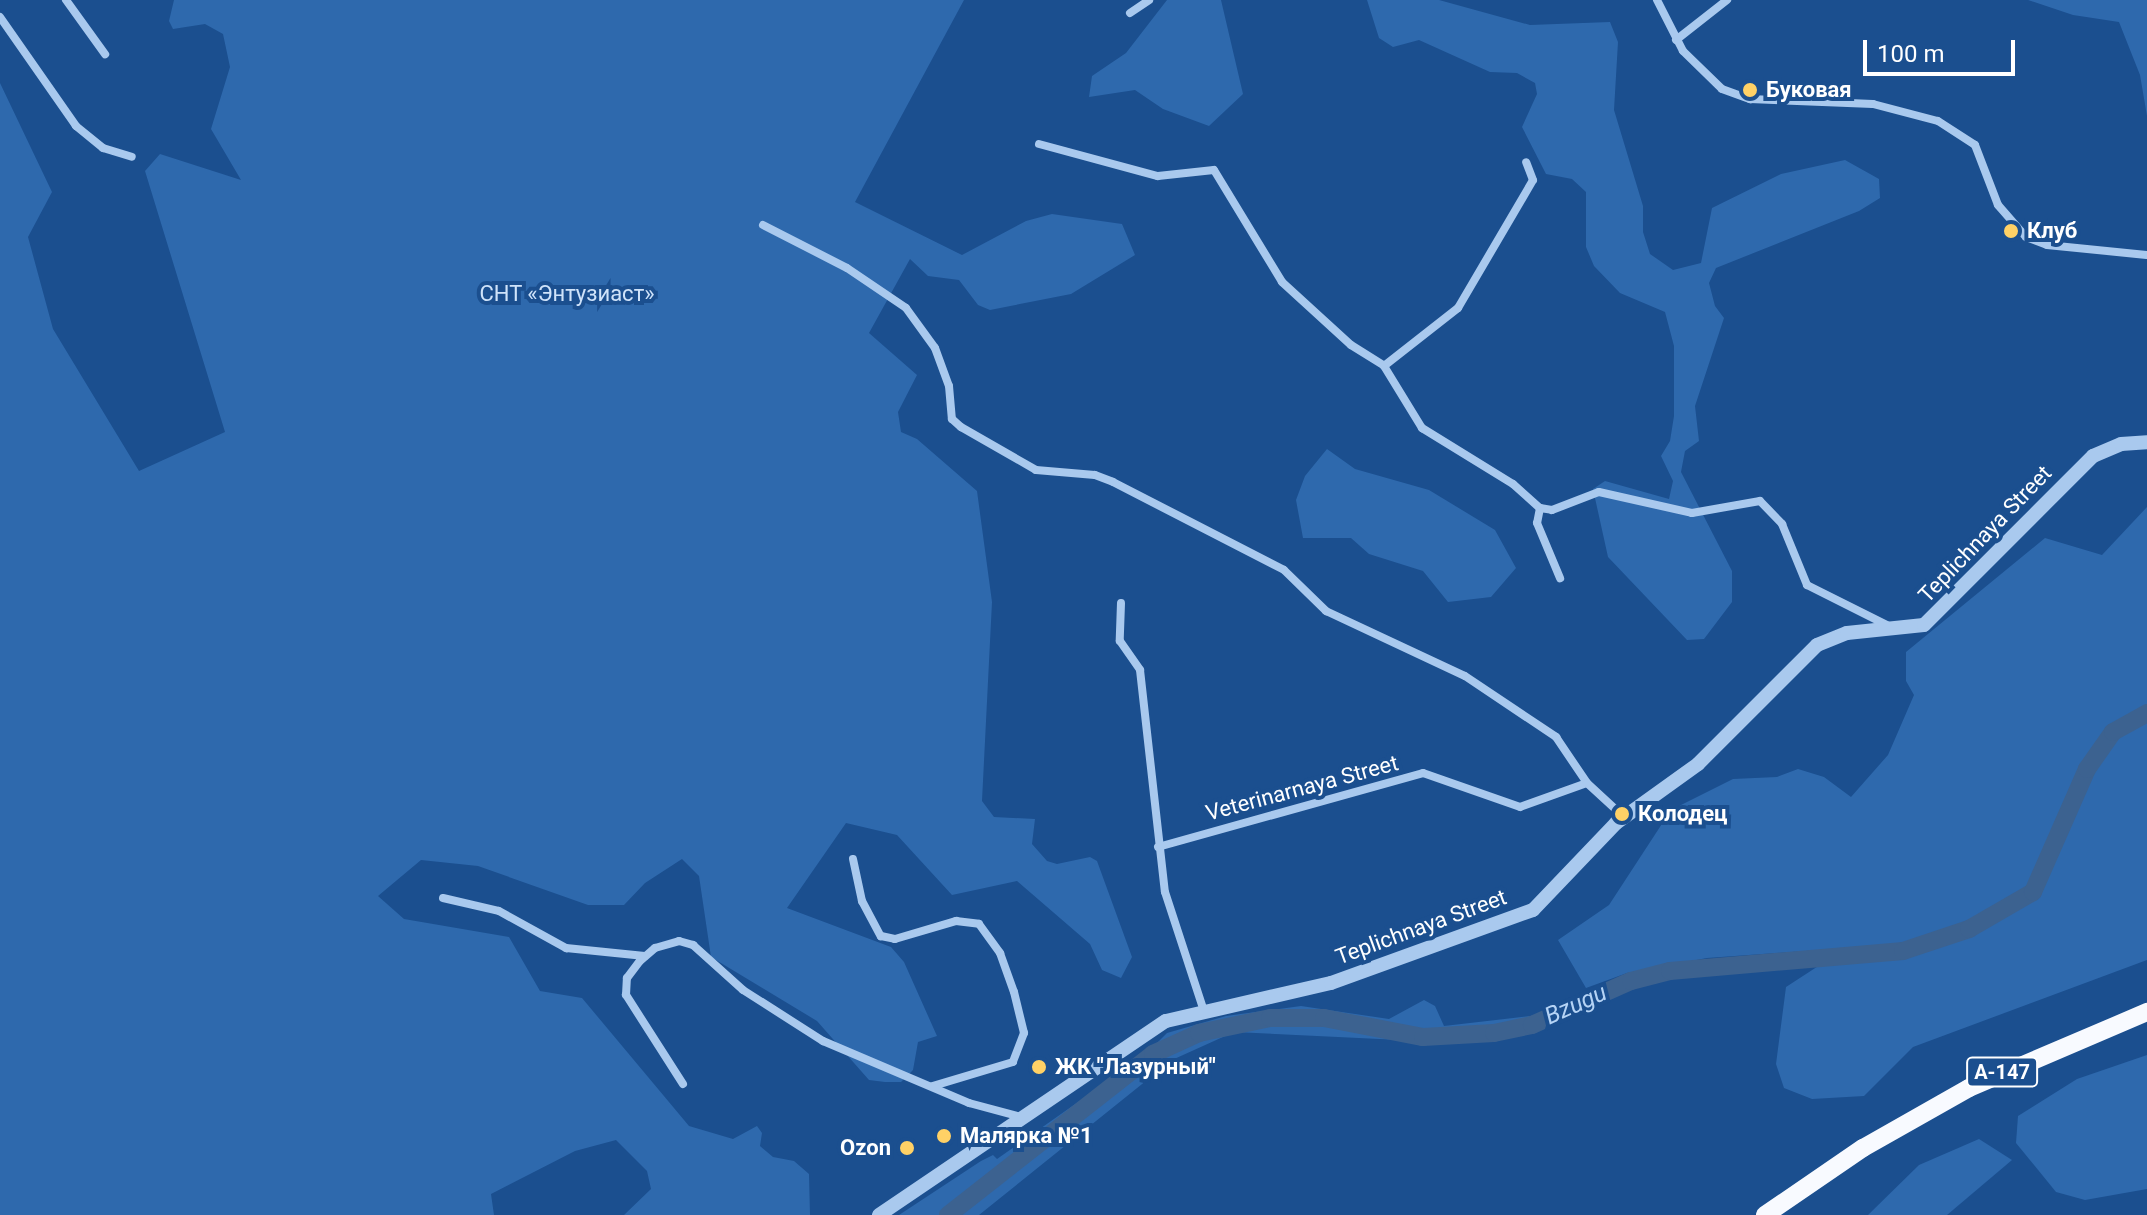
<!DOCTYPE html>
<meta charset="utf-8">
<style>
body{margin:0}
#map{position:relative;width:2147px;height:1215px;overflow:hidden;background:#1b4f8f;font-family:Roboto,sans-serif}
div>[style]{position:absolute}
.green>*{inset:0;background:#2e69ad}
.river>*{height:18px;margin:-9px;padding:0 9px;transform-origin:9px;border-radius:9px;background:#3c6290}
.minor>*{height:8px;margin:-4px;padding:0 4px;transform-origin:4px;border-radius:4px;background:#a9c9ee}
.tertiary>*{height:14px;margin:-7px;padding:0 7px;transform-origin:7px;border-radius:7px;background:#a9c9ee}
.trunk>*{height:18px;margin:-9px;padding:0 9px;transform-origin:9px;border-radius:9px;background:#f8faff}
.dots>*{width:22px;height:22px;translate:-50% -50%;box-sizing:border-box;border:4px solid #1b4f8f;border-radius:50%}
span{translate:-50% -50%;white-space:nowrap;text-align:center;line-height:1.15;-webkit-text-stroke:8px #1b4f8f;paint-order:stroke}
.shield-label span{padding:2px 6px;background:#1b4f8f;border:2px solid;border-radius:6px;-webkit-text-stroke-width:0}
.shield-label{font-size:20px;color:#fff;font-weight:700}
.poi-label{font-size:22px;color:#fff;font-weight:700}
.left{translate:0 -50%;text-align:left}
.right{translate:-100% -50%;text-align:right}
.park-label{font-size:22px;color:#cfe3fa}
.street-label{font-size:22px;color:#fff}
.water-label{font-size:24px;color:#b5d3f5;font-style:italic}
.scale{position:absolute;left:1863px;top:40px;width:152px;height:36px;box-sizing:border-box;border:4px solid #fff;border-top:0;padding-left:10px;font-size:24px;line-height:28px;white-space:nowrap;color:#fff;-webkit-text-stroke:6px #1b4f8f;paint-order:stroke}
</style>
<div id="map">
<div class="green">
<div style="clip-path:polygon(174px 0,964px 0,855px 202px,962px 255px,1026px 221px,1052px 214px,1122px 224px,1135px 255px,1071px 294px,990px 310px,978px 305px,959px 280px,928px 276px,910px 259px,869px 333px,917px 375px,898px 412px,901px 432px,917px 439px,977px 491px,992px 602px,982px 801px,994px 817px,1035px 819px,1032px 844px,1047px 861px,1057px 864px,1090px 857px,1097px 861px,1132px 957px,1121px 978px,1102px 970px,1090px 944px,1017px 881px,952px 895px,897px 835px,846px 823px,787px 908px,891px 947px,904px 962px,937px 1036px,918px 1042px,913px 1070px,901px 1082px,885px 1082px,869px 1080px,817px 1021px,711px 957px,699px 876px,682px 859px,645px 883px,624px 905px,588px 905px,478px 866px,421px 860px,378px 896px,404px 919px,509px 937px,540px 991px,582px 998px,689px 1126px,733px 1139px,757px 1126px,762px 1133px,760px 1146px,773px 1157px,794px 1161px,809px 1174px,810px 1215px,624px 1215px,651px 1189px,647px 1171px,616px 1140px,575px 1151px,491px 1194px,494px 1215px,0 1215px,0 83px,52px 192px,28px 237px,53px 329px,139px 471px,225px 432px,145px 171px,160px 154px,241px 180px,211px 129px,230px 67px,223px 34px,205px 24px,173px 29px,169px 21px)"></div>
<div style="clip-path:polygon(1167px 0,1221px 0,1243px 94px,1209px 126px,1163px 109px,1135px 90px,1089px 97px,1092px 76px,1126px 53px)"></div>
<div style="clip-path:polygon(1367px 0,1439px 0,1530px 25px,1610px 22px,1618px 42px,1614px 110px,1643px 206px,1643px 232px,1650px 254px,1673px 270px,1701px 263px,1712px 208px,1781px 174px,1845px 160px,1879px 179px,1880px 198px,1859px 211px,1716px 268px,1709px 283px,1715px 306px,1724px 318px,1695px 406px,1699px 441px,1685px 451px,1681px 472px,1732px 571px,1732px 602px,1704px 639px,1687px 640px,1608px 557px,1593px 489px,1605px 481px,1669px 499px,1673px 481px,1661px 456px,1670px 441px,1674px 416px,1674px 346px,1665px 312px,1620px 293px,1594px 266px,1586px 247px,1586px 192px,1572px 179px,1546px 174px,1522px 127px,1537px 94px,1535px 83px,1517px 73px,1490px 72px,1419px 40px,1393px 47px,1379px 38px)"></div>
<div style="clip-path:polygon(2028px 0,2147px 0,2147px 116px,2140px 75px,2119px 22px,2073px 15px)"></div>
<div style="clip-path:polygon(1327px 449px,1355px 469px,1429px 490px,1495px 530px,1516px 568px,1491px 597px,1448px 602px,1423px 571px,1369px 554px,1351px 538px,1303px 538px,1296px 500px,1305px 476px)"></div>
<div style="clip-path:polygon(2147px 507px,2147px 960px,1913px 1047px,1864px 1096px,1812px 1099px,1784px 1088px,1776px 1064px,1786px 987px,1846px 948px,1707px 958px,1627px 973px,1586px 988px,1558px 940px,1609px 905px,1671px 810px,1733px 779px,1777px 777px,1798px 769px,1824px 777px,1851px 797px,1888px 755px,1914px 695px,1906px 681px,1906px 652px,2045px 538px,2102px 555px)"></div>
<div style="clip-path:polygon(1424px 1000px,1435px 1006px,1444px 1026px,1538px 1015px,1442px 1042px,1234px 1032px,1172px 1060px,979px 1215px,899px 1215px,981px 1161px,993px 1155px,997px 1159px,1078px 1102px,1113px 1087px,1167px 1033px,1226px 1016px,1301px 1006px,1389px 1019px)"></div>
<div style="clip-path:polygon(2147px 1055px,2147px 1189px,2085px 1200px,2056px 1192px,2016px 1143px,2018px 1116px,2077px 1079px)"></div>
<div style="clip-path:polygon(1979px 1139px,2012px 1160px,1947px 1215px,1868px 1215px,1919px 1165px)"></div>
</div>
<div class="river">
<div style="left:948px;top:1215px;width:261px;rotate:-38.1deg"></div>
<div style="left:1153px;top:1054px;width:51px;rotate:-24.5deg"></div>
<div style="left:1199px;top:1033px;width:73px;rotate:-11.9deg"></div>
<div style="left:1270px;top:1018px;width:54px"></div>
<div style="left:1324px;top:1018px;width:101px;rotate:10.9deg"></div>
<div style="left:1423px;top:1037px;width:71px;rotate:-3.2deg"></div>
<div style="left:1494px;top:1033px;width:39px;rotate:-12deg"></div>
<div style="left:1532px;top:1025px;width:108px;rotate:-24deg"></div>
<div style="left:1631px;top:981px;width:40px;rotate:-14.4deg"></div>
<div style="left:1670px;top:971px;width:234px;rotate:-4.9deg"></div>
<div style="left:1903px;top:951px;width:70px;rotate:-18.4deg"></div>
<div style="left:1969px;top:929px;width:74px;rotate:-30deg"></div>
<div style="left:2033px;top:892px;width:134px;rotate:-66.3deg"></div>
<div style="left:2087px;top:769px;width:45px;rotate:-54.9deg"></div>
<div style="left:2113px;top:732px;width:39px;rotate:-29deg"></div>
</div>
<div class="minor">
<div style="left:66px;top:0;width:67px;rotate:54.2deg"></div>
<div style="left:1657px;top:0;width:57px;rotate:63deg"></div>
<div style="left:1683px;top:51px;width:54px;rotate:44.3deg"></div>
<div style="left:1722px;top:89px;width:30px;rotate:20deg"></div>
<div style="left:1750px;top:99px;width:123px;rotate:2.3deg"></div>
<div style="left:1873px;top:104px;width:67px;rotate:14.7deg"></div>
<div style="left:1938px;top:121px;width:44px;rotate:33deg"></div>
<div style="left:1975px;top:145px;width:64px;rotate:69deg"></div>
<div style="left:1998px;top:205px;width:43px;rotate:48.8deg"></div>
<div style="left:2026px;top:237px;width:22px;rotate:21deg"></div>
<div style="left:2047px;top:245px;width:100px;rotate:5.7deg"></div>
<div style="left:1130px;top:13px;width:23px;rotate:-34deg"></div>
<div style="left:0;top:17px;width:133px;rotate:55.1deg"></div>
<div style="left:76px;top:126px;width:35px;rotate:39deg"></div>
<div style="left:103px;top:148px;width:30px;rotate:17deg"></div>
<div style="left:1676px;top:40px;width:65px;rotate:-38.1deg"></div>
<div style="left:1039px;top:144px;width:123px;rotate:15.1deg"></div>
<div style="left:1158px;top:176px;width:56px;rotate:-6.1deg"></div>
<div style="left:1214px;top:170px;width:131px;rotate:58.7deg"></div>
<div style="left:1282px;top:282px;width:93px;rotate:42.4deg"></div>
<div style="left:1351px;top:345px;width:39px;rotate:32deg"></div>
<div style="left:1384px;top:366px;width:73px;rotate:58.5deg"></div>
<div style="left:1422px;top:428px;width:107px;rotate:31.6deg"></div>
<div style="left:1513px;top:484px;width:36px;rotate:42deg"></div>
<div style="left:1540px;top:508px;width:12px;rotate:9deg"></div>
<div style="left:1552px;top:510px;width:50px;rotate:-21deg"></div>
<div style="left:1599px;top:492px;width:95px;rotate:12.7deg"></div>
<div style="left:1692px;top:513px;width:69px;rotate:-10deg"></div>
<div style="left:1760px;top:501px;width:32px;rotate:46deg"></div>
<div style="left:1782px;top:524px;width:66px;rotate:67.7deg"></div>
<div style="left:1807px;top:585px;width:94px;rotate:26.6deg"></div>
<div style="left:763px;top:225px;width:94px;rotate:27.1deg"></div>
<div style="left:847px;top:268px;width:71px;rotate:34.1deg"></div>
<div style="left:906px;top:308px;width:49px;rotate:54.1deg"></div>
<div style="left:935px;top:348px;width:40px;rotate:69.8deg"></div>
<div style="left:949px;top:386px;width:33px;rotate:85deg"></div>
<div style="left:952px;top:419px;width:12px;rotate:42deg"></div>
<div style="left:961px;top:427px;width:86px;rotate:29.8deg"></div>
<div style="left:1036px;top:470px;width:59px;rotate:4.8deg"></div>
<div style="left:1095px;top:475px;width:19px;rotate:21deg"></div>
<div style="left:1113px;top:482px;width:192px;rotate:27.2deg"></div>
<div style="left:1284px;top:570px;width:59px;rotate:44.3deg"></div>
<div style="left:1326px;top:611px;width:153px;rotate:25.1deg"></div>
<div style="left:1465px;top:676px;width:110px;rotate:33.8deg"></div>
<div style="left:1556px;top:737px;width:55px;rotate:56deg"></div>
<div style="left:1384px;top:366px;width:94px;rotate:-38.1deg"></div>
<div style="left:1458px;top:308px;width:148px;rotate:-59.6deg"></div>
<div style="left:1533px;top:180px;width:19px;rotate:-111deg"></div>
<div style="left:1540px;top:508px;width:15px;rotate:101deg"></div>
<div style="left:1537px;top:523px;width:60px;rotate:67.3deg"></div>
<div style="left:1121px;top:603px;width:38px;rotate:92deg"></div>
<div style="left:1120px;top:641px;width:35px;rotate:55deg"></div>
<div style="left:1140px;top:670px;width:223px;rotate:83.6deg"></div>
<div style="left:1165px;top:892px;width:125px;rotate:71.9deg"></div>
<div style="left:1158px;top:847px;width:275px;rotate:-15.6deg"></div>
<div style="left:1423px;top:773px;width:103px;rotate:19.3deg"></div>
<div style="left:1520px;top:807px;width:71px;rotate:-19.7deg"></div>
<div style="left:1587px;top:783px;width:50px;rotate:42.6deg"></div>
<div style="left:853px;top:859px;width:43px;rotate:77.9deg"></div>
<div style="left:862px;top:901px;width:40px;rotate:62deg"></div>
<div style="left:881px;top:936px;width:14px;rotate:12deg"></div>
<div style="left:895px;top:939px;width:64px;rotate:-16.4deg"></div>
<div style="left:956px;top:921px;width:23px;rotate:7deg"></div>
<div style="left:979px;top:924px;width:36px;rotate:54deg"></div>
<div style="left:1000px;top:953px;width:41px;rotate:70.3deg"></div>
<div style="left:1014px;top:992px;width:42px;rotate:76.3deg"></div>
<div style="left:1024px;top:1033px;width:31px;rotate:111deg"></div>
<div style="left:1013px;top:1062px;width:84px;rotate:163.3deg"></div>
<div style="left:443px;top:898px;width:57px;rotate:13.1deg"></div>
<div style="left:499px;top:911px;width:77px;rotate:28.9deg"></div>
<div style="left:566px;top:948px;width:79px;rotate:5.8deg"></div>
<div style="left:683px;top:1084px;width:106px;rotate:-122.6deg"></div>
<div style="left:626px;top:995px;width:17px;rotate:-87deg"></div>
<div style="left:627px;top:978px;width:21px;rotate:-53deg"></div>
<div style="left:640px;top:961px;width:20px;rotate:-41deg"></div>
<div style="left:655px;top:948px;width:25px;rotate:-16deg"></div>
<div style="left:679px;top:941px;width:15px;rotate:16deg"></div>
<div style="left:693px;top:945px;width:67px;rotate:42deg"></div>
<div style="left:743px;top:990px;width:95px;rotate:32.5deg"></div>
<div style="left:823px;top:1041px;width:159px;rotate:23deg"></div>
<div style="left:969px;top:1103px;width:54px;rotate:15.1deg"></div>
</div>
<div class="tertiary">
<div style="left:879px;top:1215px;width:346px;rotate:-34.1deg"></div>
<div style="left:1166px;top:1021px;width:169px;rotate:-13deg"></div>
<div style="left:1331px;top:983px;width:215px;rotate:-19.9deg"></div>
<div style="left:1533px;top:910px;width:120px;rotate:-46.3deg"></div>
<div style="left:1616px;top:823px;width:101px;rotate:-35.7deg"></div>
<div style="left:1698px;top:764px;width:168px;rotate:-45deg"></div>
<div style="left:1817px;top:645px;width:32px;rotate:-22deg"></div>
<div style="left:1847px;top:633px;width:77px;rotate:-5.9deg"></div>
<div style="left:1924px;top:625px;width:239px;rotate:-45deg"></div>
<div style="left:2093px;top:456px;width:30px;rotate:-23deg"></div>
<div style="left:2121px;top:444px;width:26px;rotate:-4deg"></div>
</div>
<div class="trunk">
<div style="left:1765px;top:1215px;width:119px;rotate:-34.4deg"></div>
<div style="left:1863px;top:1148px;width:122px;rotate:-29.5deg"></div>
<div style="left:1969px;top:1088px;width:194px;rotate:-23.1deg"></div>
</div>
<div class="dots">
<div style="left:1750px;top:90px;background:#ffd166"></div>
<div style="left:2011px;top:231px;background:#ffd166"></div>
<div style="left:1622px;top:814px;background:#ffd166"></div>
<div style="left:1039px;top:1067px;background:#ffd166"></div>
<div style="left:944px;top:1136px;background:#ffd166"></div>
<div style="left:907px;top:1148px;background:#ffd166"></div>
</div>
<div class="shield-label">
<span style="left:2002px;top:1072px">А-147</span>
</div>
<div class="poi-label">
<span class="left" style="left:1766px;top:90px">Буковая</span>
<span class="left" style="left:2027px;top:231px">Клуб</span>
<span class="left" style="left:1638px;top:814px">Колодец</span>
<span class="left" style="left:1055px;top:1067px">ЖК "Лазурный"</span>
<span class="left" style="left:960px;top:1136px">Малярка №1</span>
<span class="right" style="left:891px;top:1148px">Ozon</span>
</div>
<div class="park-label">
<span style="left:567px;top:294px">СНТ «Энтузиаст»</span>
</div>
<div class="street-label">
<span style="left:1985px;top:534px;rotate:-46deg">Teplichnaya Street</span>
<span style="left:1302px;top:788px;rotate:-15deg">Veterinarnaya Street</span>
<span style="left:1421px;top:927px;rotate:-20deg">Teplichnaya Street</span>
</div>
<div class="water-label">
<span style="left:1576px;top:1005px;rotate:-24deg">Bzugu</span>
</div>
<div class="scale">100 m</div>
</div>
